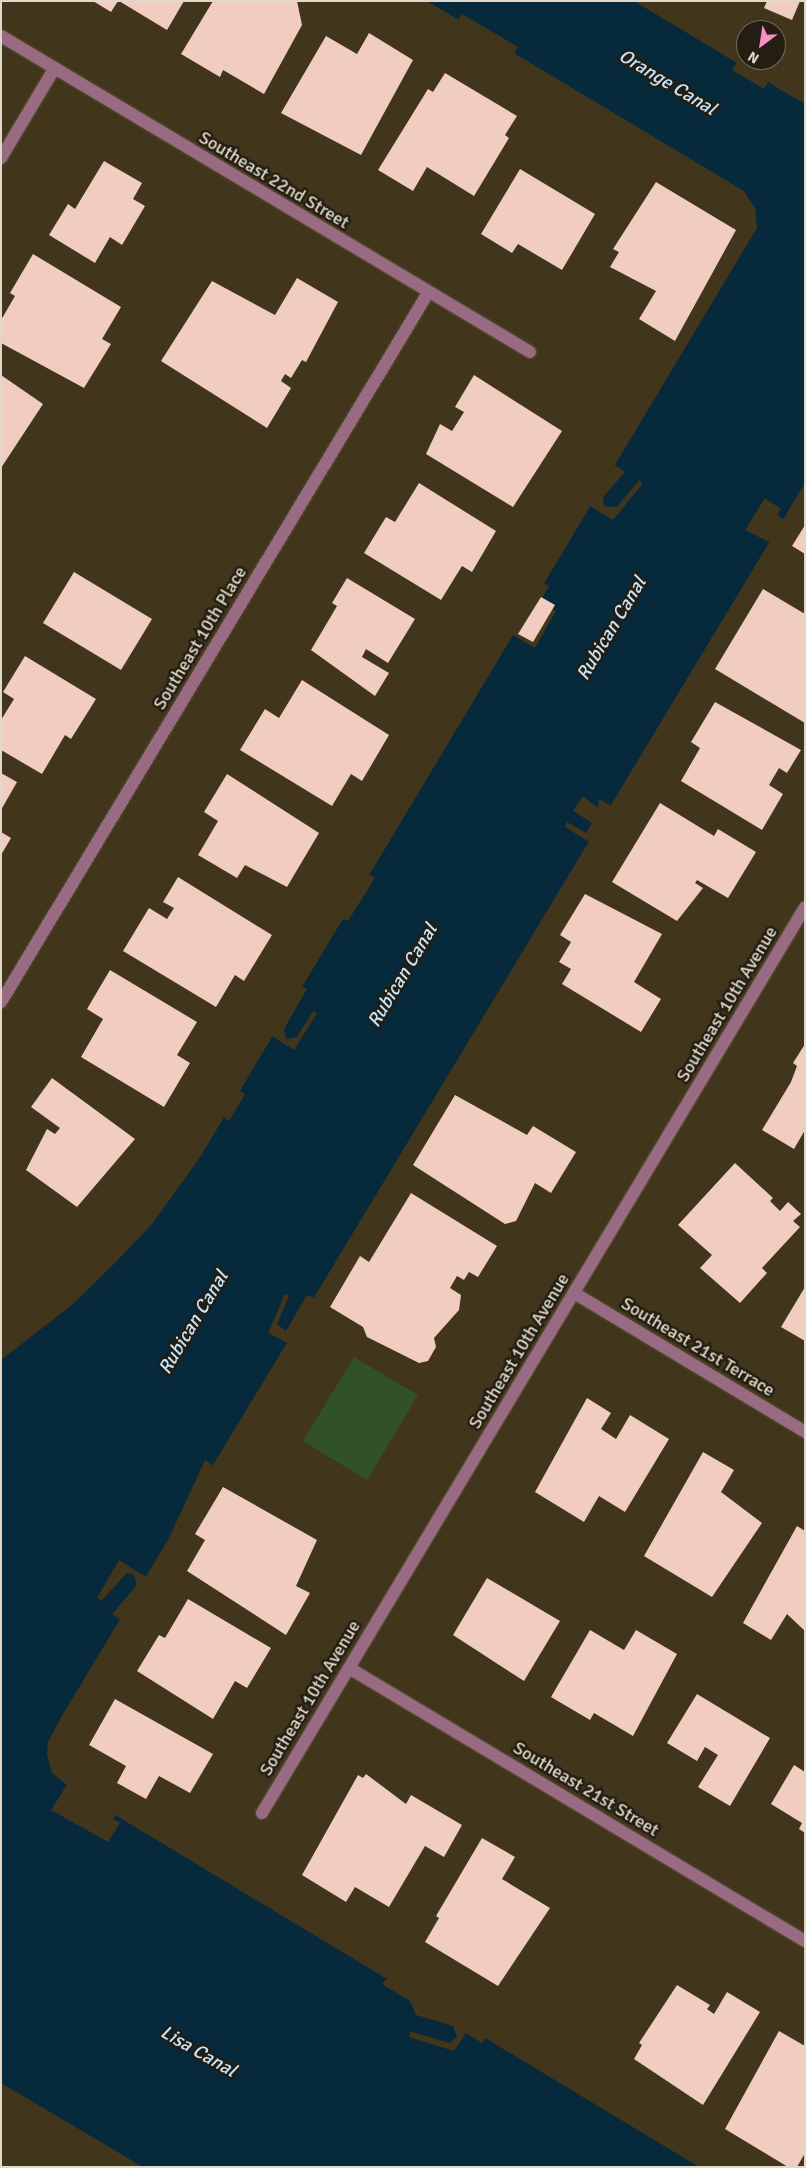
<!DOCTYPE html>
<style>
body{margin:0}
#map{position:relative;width:806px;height:2168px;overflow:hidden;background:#41351c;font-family:Signika,sans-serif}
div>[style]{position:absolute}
.green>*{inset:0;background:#31512a}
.water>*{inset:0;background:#06293c}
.pier>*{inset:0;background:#41351c}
.building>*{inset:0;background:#f0ccc1}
.roads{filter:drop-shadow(0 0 1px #5e523b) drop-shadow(0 0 1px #5e523b)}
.minor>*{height:12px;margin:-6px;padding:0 6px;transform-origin:6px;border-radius:6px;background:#986b83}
span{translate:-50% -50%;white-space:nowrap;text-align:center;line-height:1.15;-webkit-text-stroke:5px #231d12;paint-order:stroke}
.street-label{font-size:18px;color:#e0d8c9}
.water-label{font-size:19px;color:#c4e5fc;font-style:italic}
.frame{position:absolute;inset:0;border:2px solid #e0d8c9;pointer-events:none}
.north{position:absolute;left:736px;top:20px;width:50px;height:50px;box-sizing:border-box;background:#231d12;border:1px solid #6f685b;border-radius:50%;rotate:211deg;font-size:14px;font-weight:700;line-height:20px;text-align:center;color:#e0d8c9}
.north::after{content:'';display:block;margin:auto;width:18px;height:22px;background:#fa8fc7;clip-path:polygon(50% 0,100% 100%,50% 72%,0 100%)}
</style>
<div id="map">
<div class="green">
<div style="clip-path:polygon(354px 1357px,418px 1395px,367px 1480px,303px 1441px)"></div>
</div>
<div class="water">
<div style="clip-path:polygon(427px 1px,634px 1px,805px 104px,805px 483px,63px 1714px,48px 1742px,47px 1755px,52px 1773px,72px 1789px,699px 2167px,143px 2167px,1px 2083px,1px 1360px,72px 1305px,115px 1263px,152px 1224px,199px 1159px,757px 228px,755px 208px,744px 191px)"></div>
</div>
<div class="pier">
<div style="clip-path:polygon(462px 14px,518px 47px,513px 56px,458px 20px)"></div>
<div style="clip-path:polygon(737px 61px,791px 93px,789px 95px,768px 82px,764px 89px,732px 70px)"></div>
<div style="clip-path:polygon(613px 464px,625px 472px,603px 497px,604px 506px,617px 507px,639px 480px,643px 483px,613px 520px,588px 505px)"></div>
<div style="clip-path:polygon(765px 498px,781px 509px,777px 515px,785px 520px,771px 543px,745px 530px)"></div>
<div style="clip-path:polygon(542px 582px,549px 586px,523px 630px,552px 608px,556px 611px,535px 648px,513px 635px)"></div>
<div style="clip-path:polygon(583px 796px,598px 808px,599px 799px,611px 806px,589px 842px,565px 827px,567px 822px,586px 833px,592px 823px,573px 811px)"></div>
<div style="clip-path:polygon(367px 873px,375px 878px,348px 921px,343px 919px,324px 948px)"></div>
<div style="clip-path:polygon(300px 985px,307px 989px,284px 1029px,286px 1039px,297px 1037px,313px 1011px,317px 1013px,294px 1050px,272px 1036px)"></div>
<div style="clip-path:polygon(260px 1053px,240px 1091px,245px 1094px,229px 1121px,222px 1116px)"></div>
<div style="clip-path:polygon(285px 1294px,289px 1296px,277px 1324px,286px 1331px,307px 1295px,315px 1298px,288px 1343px,268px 1333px)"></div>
<div style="clip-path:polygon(205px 1460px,215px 1467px,170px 1542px,168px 1540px)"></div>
<div style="clip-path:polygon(119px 1560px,146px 1577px,122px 1621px,112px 1614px,137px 1585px,134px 1575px,127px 1573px,101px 1601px,97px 1598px)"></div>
<div style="clip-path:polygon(68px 1783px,115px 1815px,113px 1819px,120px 1823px,108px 1842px,51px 1810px)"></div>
<div style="clip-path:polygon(387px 1978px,477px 2029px,485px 2038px,482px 2043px,466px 2033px,454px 2051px,409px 2037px,410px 2031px,449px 2043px,457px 2037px,453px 2026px,416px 2015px,410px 2001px,382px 1984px)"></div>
</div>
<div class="building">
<div style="clip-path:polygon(93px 1px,118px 1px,111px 12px)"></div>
<div style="clip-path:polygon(119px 1px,184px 1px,167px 30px)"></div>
<div style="clip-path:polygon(213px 1px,297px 1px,302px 25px,264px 94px,223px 70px,220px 77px,181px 54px)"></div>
<div style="clip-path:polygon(767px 1px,800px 1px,792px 20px,764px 8px)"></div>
<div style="clip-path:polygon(369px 33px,413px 60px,361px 155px,281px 113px,326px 36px,357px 54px)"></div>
<div style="clip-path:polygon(445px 73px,517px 116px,505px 135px,509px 138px,474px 196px,427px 167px,413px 191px,378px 170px,428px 89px,433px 92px)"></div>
<div style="clip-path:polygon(104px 161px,142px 183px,133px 199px,145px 206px,122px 245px,110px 237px,95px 263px,49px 235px,68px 204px,75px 209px)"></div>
<div style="clip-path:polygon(520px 169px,595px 214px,562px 270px,518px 244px,512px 253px,481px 234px)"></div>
<div style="clip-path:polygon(656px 182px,736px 230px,675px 341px,639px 319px,656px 291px,610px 267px,619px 252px,613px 249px)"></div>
<div style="clip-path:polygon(33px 254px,121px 307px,102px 339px,111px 344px,84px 388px,1px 343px,1px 320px,15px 296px,10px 293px)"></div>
<div style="clip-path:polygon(297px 278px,338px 302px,306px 362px,302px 360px,291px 378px,285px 374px,281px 381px,291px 388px,267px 428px,161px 361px,212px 281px,275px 315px)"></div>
<div style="clip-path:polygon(1px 375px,43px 404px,1px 468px)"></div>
<div style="clip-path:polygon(474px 375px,562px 431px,513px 507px,426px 454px,440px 424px,452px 431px,464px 412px,455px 407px)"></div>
<div style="clip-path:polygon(419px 483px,496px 531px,472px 572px,462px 566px,441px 600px,364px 553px,386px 517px,395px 522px)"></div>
<div style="clip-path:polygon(805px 525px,805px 554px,792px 546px)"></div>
<div style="clip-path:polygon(74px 572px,152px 619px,121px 670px,43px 623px)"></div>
<div style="clip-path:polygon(347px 578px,415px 619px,388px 663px,366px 649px,362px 657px,389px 673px,375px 696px,311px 650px,337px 606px,332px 603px)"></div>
<div style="clip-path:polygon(763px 589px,805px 614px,805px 723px,715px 669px)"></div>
<div style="clip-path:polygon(541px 597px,555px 605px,533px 642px,518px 634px)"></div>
<div style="clip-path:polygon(25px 656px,96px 699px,71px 739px,65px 735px,42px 774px,1px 750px,1px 720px,14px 699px,3px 692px)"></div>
<div style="clip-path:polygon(302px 680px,389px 735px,362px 781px,351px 774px,332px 806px,240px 750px,265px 709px,279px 718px)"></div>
<div style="clip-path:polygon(715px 702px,801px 750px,787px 773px,779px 768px,769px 785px,783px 794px,762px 830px,681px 781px,700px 748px,691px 742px)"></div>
<div style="clip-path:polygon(1px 773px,17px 782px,1px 810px)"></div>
<div style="clip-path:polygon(227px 774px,319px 833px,287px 887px,245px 865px,237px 878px,198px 855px,218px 821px,204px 812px)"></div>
<div style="clip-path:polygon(660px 803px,714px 836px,718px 829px,756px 852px,728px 898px,697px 880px,695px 883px,703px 888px,677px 921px,612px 882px)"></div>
<div style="clip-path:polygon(1px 832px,11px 838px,1px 855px)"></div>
<div style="clip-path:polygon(178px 877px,272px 935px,244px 981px,235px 975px,216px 1007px,123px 951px,149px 908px,167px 919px,174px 908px,163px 902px)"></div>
<div style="clip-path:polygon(585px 894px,662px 934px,634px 982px,661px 999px,641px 1032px,562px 984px,571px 969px,559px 962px,571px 942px,560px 935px)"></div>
<div style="clip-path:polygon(110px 970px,197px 1022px,177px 1055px,190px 1063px,164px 1107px,81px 1057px,103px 1019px,87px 1009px)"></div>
<div style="clip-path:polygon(805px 1044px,805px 1130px,794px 1149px,762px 1130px,791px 1082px,797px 1066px,793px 1063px)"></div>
<div style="clip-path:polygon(52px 1078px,135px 1139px,77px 1207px,26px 1170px,47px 1129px,55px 1134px,60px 1128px,31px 1107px)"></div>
<div style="clip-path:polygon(455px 1095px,527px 1135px,533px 1126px,576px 1152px,551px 1193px,535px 1183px,516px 1221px,505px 1224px,413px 1165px)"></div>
<div style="clip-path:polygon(735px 1163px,773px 1198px,770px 1201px,780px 1211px,788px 1202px,801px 1214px,793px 1221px,800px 1227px,762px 1268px,767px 1273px,740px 1303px,700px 1268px,712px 1255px,678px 1225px)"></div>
<div style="clip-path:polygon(411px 1193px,497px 1246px,478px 1277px,469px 1272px,464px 1280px,457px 1276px,450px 1288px,461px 1295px,459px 1310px,434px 1338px,436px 1347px,428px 1361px,419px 1363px,367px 1337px,363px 1327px,330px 1307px,360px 1256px,369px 1262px)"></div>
<div style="clip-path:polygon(805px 1287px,805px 1341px,781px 1327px)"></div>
<div style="clip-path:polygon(587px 1398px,611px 1413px,601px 1429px,616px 1439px,630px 1415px,669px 1439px,625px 1512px,599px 1496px,584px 1522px,535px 1492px)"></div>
<div style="clip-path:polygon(703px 1452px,734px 1470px,721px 1492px,762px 1523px,712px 1597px,644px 1556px)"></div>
<div style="clip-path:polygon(223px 1487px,317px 1540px,296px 1586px,310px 1593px,286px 1635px,187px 1571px,205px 1540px,195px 1534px)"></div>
<div style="clip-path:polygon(797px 1526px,805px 1531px,805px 1631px,787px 1614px,771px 1640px,743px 1623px)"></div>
<div style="clip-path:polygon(487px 1578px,560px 1621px,524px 1681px,453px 1635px)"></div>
<div style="clip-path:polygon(188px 1599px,271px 1648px,247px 1688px,235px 1681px,213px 1719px,137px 1671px,159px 1635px,165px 1638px)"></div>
<div style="clip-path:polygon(590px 1630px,624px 1650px,636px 1630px,677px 1654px,633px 1736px,594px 1713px,590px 1720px,551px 1697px)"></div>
<div style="clip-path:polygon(697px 1694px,770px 1738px,730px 1806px,698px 1787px,718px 1755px,705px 1747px,697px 1761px,667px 1743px)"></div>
<div style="clip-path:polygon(115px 1699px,213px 1754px,190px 1793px,159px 1776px,146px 1799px,117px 1783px,126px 1766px,89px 1745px)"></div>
<div style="clip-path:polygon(794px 1765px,805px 1772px,805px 1833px,799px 1829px,802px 1823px,771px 1804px)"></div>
<div style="clip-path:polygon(366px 1774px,406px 1804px,411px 1795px,462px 1825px,444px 1857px,425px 1846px,389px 1907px,355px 1887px,346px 1902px,302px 1875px,358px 1775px,363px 1778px)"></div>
<div style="clip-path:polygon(482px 1838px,515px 1857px,502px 1879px,550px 1908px,498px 1986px,425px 1942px,439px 1918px,436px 1916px)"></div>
<div style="clip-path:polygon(677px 1985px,710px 2005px,707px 2009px,714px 2014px,727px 1992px,760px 2012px,703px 2105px,634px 2059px,642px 2045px,639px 2043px)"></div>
<div style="clip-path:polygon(779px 2031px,805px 2046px,805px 2153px,797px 2167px,788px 2167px,725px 2129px)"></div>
</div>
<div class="roads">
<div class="minor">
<div style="left:1px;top:36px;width:616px;rotate:30.85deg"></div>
<div style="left:1px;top:158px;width:104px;rotate:-59.2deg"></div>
<div style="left:1px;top:1002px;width:828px;rotate:-58.94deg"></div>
<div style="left:574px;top:1293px;width:270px;rotate:31deg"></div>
<div style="left:349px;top:1668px;width:531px;rotate:30.91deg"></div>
<div style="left:262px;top:1813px;width:1056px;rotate:-59.06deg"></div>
</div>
</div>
<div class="street-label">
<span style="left:274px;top:180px;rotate:31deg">Southeast 22nd Street</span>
<span style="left:200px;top:638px;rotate:-59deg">Southeast 10th Place</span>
<span style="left:727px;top:1004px;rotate:-59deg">Southeast 10th Avenue</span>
<span style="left:698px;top:1347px;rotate:31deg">Southeast 21st Terrace</span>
<span style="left:519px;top:1351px;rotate:-59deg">Southeast 10th Avenue</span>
<span style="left:310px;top:1698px;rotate:-59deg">Southeast 10th Avenue</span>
<span style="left:586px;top:1789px;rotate:31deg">Southeast 21st Street</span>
</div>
<div class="water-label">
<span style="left:667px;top:83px;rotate:31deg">Orange Canal</span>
<span style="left:612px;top:629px;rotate:-59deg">Rubican Canal</span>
<span style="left:403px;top:976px;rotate:-59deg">Rubican Canal</span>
<span style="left:194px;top:1323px;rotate:-59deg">Rubican Canal</span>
<span style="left:198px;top:2052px;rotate:30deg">Lisa Canal</span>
</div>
<div class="frame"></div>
<div class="north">N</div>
</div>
